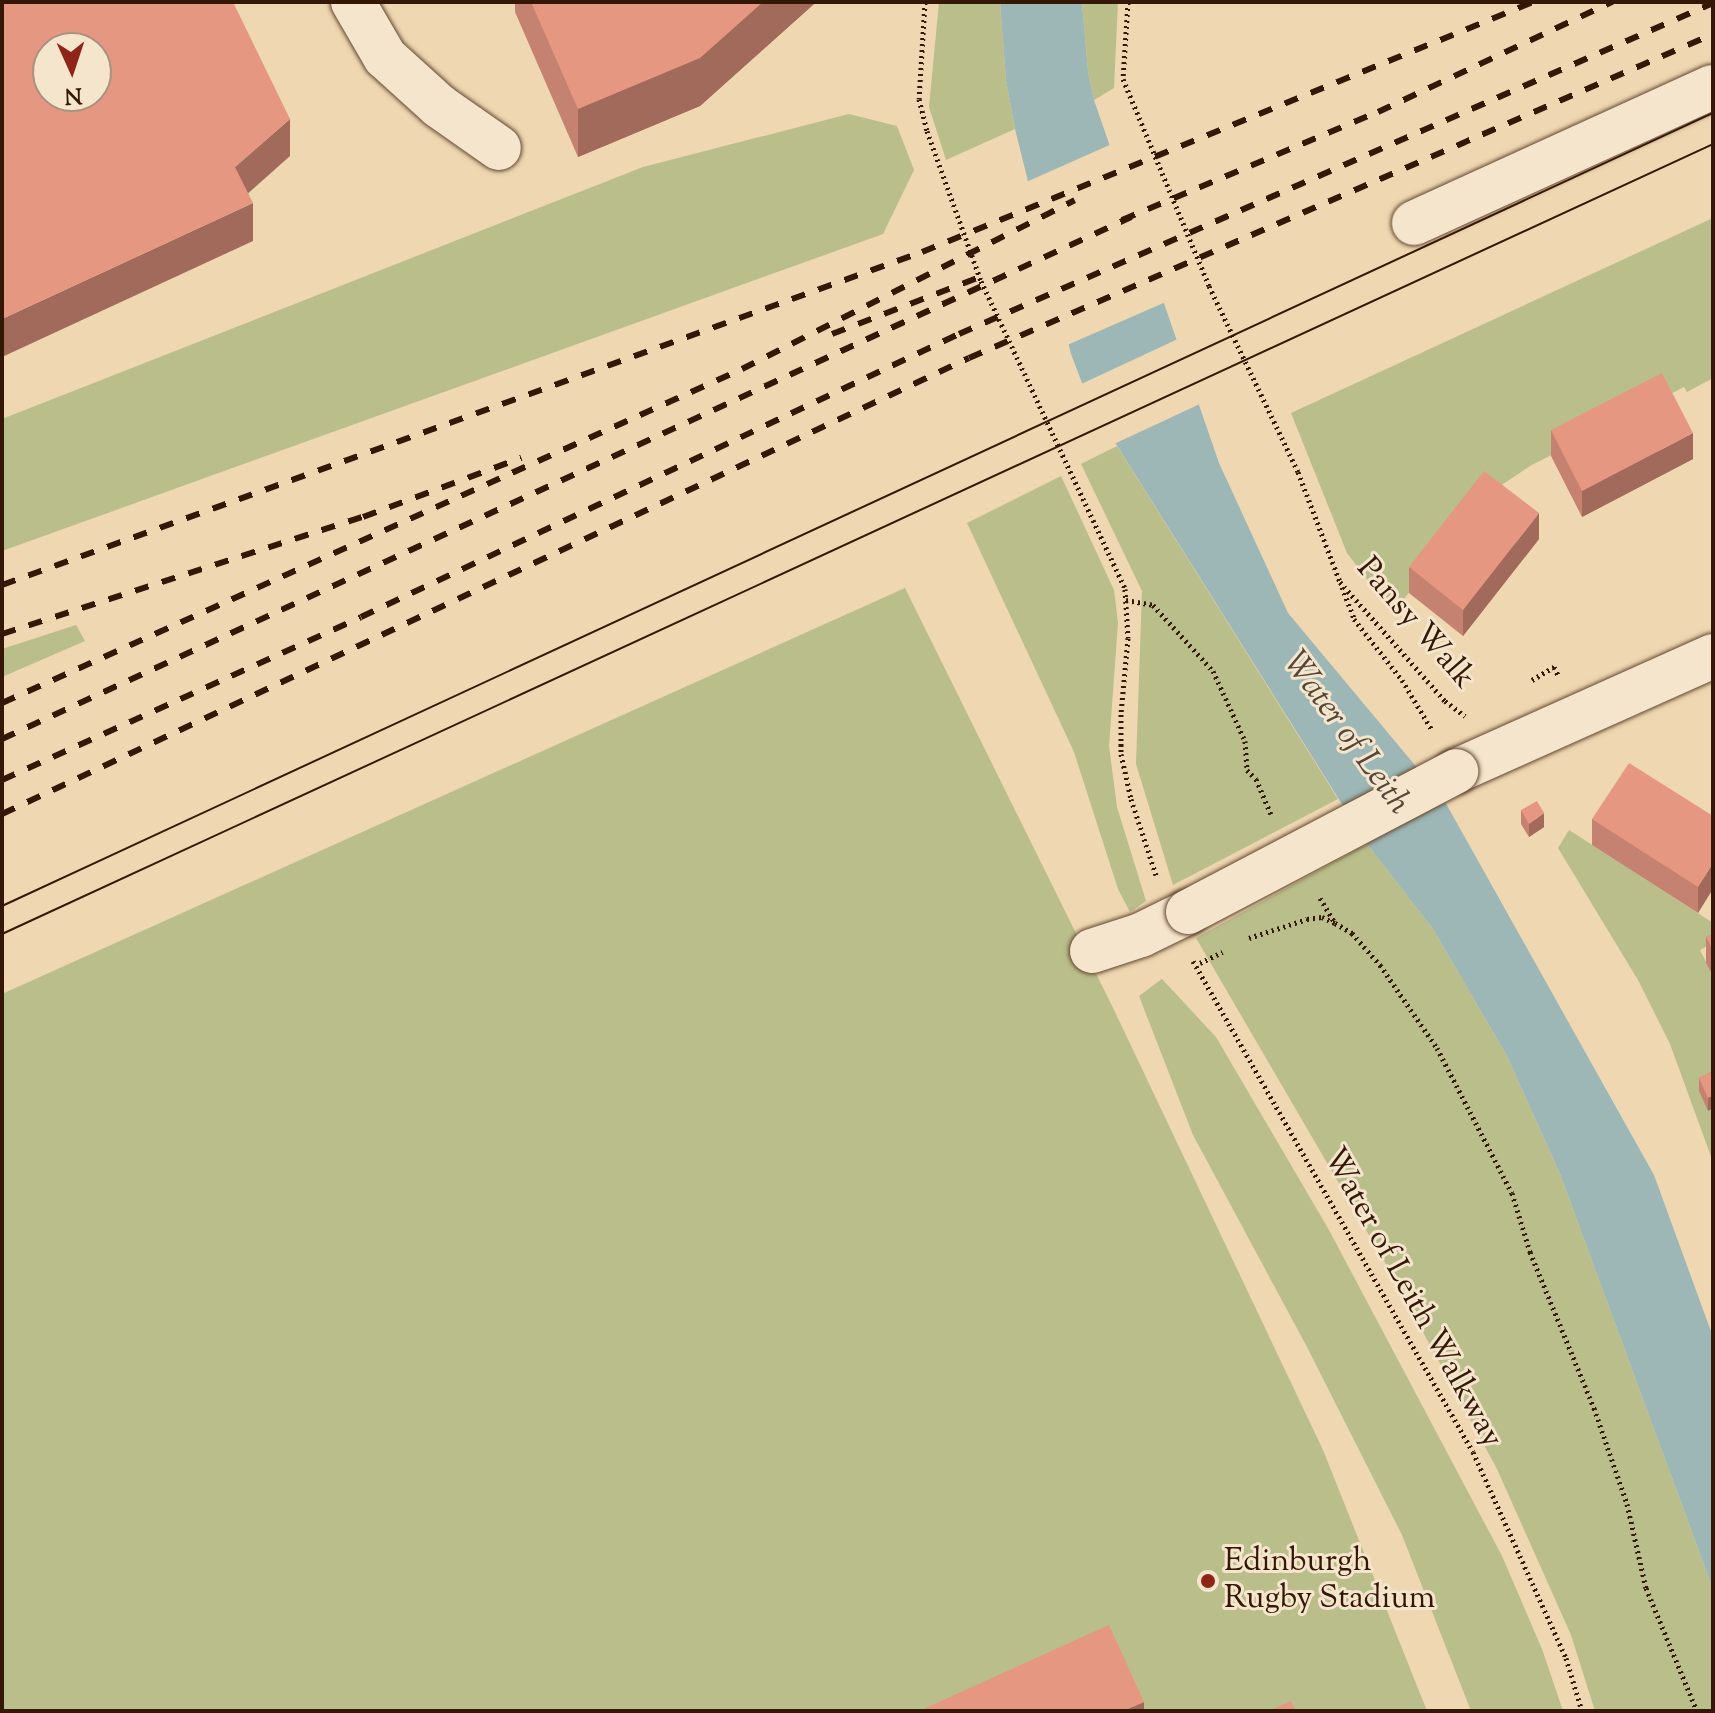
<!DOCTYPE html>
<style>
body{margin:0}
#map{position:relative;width:1715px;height:1713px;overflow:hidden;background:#eed7b1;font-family:"Sorts Mill Goudy",serif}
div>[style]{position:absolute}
.green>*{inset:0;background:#b9be8b}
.water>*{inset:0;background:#9cb7b5}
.pier>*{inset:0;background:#eed7b1}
.path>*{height:5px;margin-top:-2.5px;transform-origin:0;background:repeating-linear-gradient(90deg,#351705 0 2px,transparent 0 6px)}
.roads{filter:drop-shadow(0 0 2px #634730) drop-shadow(0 0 2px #634730)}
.minor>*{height:44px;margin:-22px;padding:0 22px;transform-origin:22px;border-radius:22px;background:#f4e5cc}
.tram>*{height:2px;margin:-1px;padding:0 1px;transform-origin:1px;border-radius:1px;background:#351705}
.rail>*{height:6px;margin-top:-3px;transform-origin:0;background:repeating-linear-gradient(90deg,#351705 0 14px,transparent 0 28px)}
.bridges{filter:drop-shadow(0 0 2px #634730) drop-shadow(0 0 2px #634730)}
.minor-bridge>*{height:44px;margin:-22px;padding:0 22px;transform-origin:22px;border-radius:22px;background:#f4e5cc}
.wall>*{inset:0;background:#c68270}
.shaded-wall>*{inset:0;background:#a16a5b}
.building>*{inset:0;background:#e69782}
.dots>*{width:22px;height:22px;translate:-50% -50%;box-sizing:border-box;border:4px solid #f4e5cc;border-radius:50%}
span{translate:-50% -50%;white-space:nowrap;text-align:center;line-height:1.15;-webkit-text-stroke:6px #f4e5cc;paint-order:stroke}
.street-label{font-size:32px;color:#351705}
.poi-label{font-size:32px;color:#351705}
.left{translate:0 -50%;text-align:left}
.water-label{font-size:34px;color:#54473a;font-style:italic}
.frame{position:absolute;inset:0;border:4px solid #351705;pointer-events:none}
.north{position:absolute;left:32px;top:32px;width:80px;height:80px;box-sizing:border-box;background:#f4e5cc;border:2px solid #a8937c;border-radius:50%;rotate:177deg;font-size:22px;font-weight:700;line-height:32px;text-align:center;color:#351705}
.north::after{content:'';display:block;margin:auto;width:28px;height:36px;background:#8f2418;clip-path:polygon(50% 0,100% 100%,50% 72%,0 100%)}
</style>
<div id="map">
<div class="green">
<div style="clip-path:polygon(939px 2px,1000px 2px,1006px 80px,1015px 129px,946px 160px,929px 107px)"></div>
<div style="clip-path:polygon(1082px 2px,1118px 2px,1114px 88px,1094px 100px,1088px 72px)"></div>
<div style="clip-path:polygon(849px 114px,897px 126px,914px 170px,883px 234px,2px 551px,2px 419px,643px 167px)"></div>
<div style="clip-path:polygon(1713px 218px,1713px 378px,1687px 392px,1684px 387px,1530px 466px,1485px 496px,1393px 613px,1347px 553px,1291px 413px)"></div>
<div style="clip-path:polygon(1117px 446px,1338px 799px,1173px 885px,1136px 764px,1142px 591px,1081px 464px)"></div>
<div style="clip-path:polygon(1061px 476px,1114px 590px,1118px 623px,1109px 746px,1117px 807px,1146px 901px,1130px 912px,1118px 889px,1074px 752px,967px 523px)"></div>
<div style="clip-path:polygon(905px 588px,1115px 1012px,1323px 1450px,1427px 1711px,2px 1711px,2px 994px)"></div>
<div style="clip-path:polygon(76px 625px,85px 641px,2px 677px,2px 649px)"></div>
<div style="clip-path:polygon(1569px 830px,1713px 923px,1713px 943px,1700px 950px,1713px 976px,1713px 1084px,1708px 1111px,1713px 1108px,1713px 1162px,1670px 1044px,1638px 980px,1558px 848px)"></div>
<div style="clip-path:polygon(1367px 844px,1433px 929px,1507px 1056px,1560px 1174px,1713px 1589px,1713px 1711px,1595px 1711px,1571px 1635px,1497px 1469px,1390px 1271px,1196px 938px)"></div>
<div style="clip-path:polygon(1162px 979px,1216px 1037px,1329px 1230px,1502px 1556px,1542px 1649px,1563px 1711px,1471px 1711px,1402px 1535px,1307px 1347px,1193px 1135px,1139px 996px)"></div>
</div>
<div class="water">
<div style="clip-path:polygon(1000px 2px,1082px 2px,1088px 72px,1094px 100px,1219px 463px,1288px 613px,1444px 800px,1654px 1175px,1713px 1337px,1713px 1589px,1560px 1174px,1507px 1056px,1433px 929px,1367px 844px,1089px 401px,1071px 354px,1015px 129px,1006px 80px)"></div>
</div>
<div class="pier">
<div style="clip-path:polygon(1114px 143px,1168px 301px,1065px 346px,1024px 183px)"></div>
<div style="clip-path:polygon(1180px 338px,1202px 403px,1112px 445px,1079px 385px)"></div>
</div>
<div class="path">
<div style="left:925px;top:2px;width:97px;rotate:93.5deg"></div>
<div style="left:919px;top:99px;width:33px;rotate:76deg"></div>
<div style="left:927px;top:131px;width:159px;rotate:70.2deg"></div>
<div style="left:981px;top:281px;width:340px;rotate:64.9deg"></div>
<div style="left:1125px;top:589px;width:49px;rotate:86.5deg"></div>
<div style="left:1128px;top:638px;width:76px;rotate:95.3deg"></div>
<div style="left:1121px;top:714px;width:40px;rotate:90deg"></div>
<div style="left:1121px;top:754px;width:46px;rotate:77.5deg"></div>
<div style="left:1131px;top:799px;width:80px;rotate:71.8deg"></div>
<div style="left:1128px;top:2px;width:77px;rotate:93.7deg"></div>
<div style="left:1123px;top:79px;width:224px;rotate:67.4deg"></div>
<div style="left:1209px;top:286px;width:206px;rotate:64.4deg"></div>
<div style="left:1298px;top:472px;width:118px;rotate:69.1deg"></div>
<div style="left:1340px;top:582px;width:159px;rotate:48.6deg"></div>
<div style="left:1445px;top:701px;width:25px;rotate:37deg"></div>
<div style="left:1342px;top:587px;width:34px;rotate:69deg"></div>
<div style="left:1354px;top:619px;width:78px;rotate:51.8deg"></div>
<div style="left:1402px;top:680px;width:58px;rotate:59deg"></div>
<div style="left:1126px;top:600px;width:27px;rotate:10deg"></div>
<div style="left:1153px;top:605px;width:89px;rotate:47.7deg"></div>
<div style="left:1213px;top:671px;width:77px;rotate:65.4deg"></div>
<div style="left:1245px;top:741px;width:29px;rotate:86deg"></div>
<div style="left:1247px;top:770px;width:13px;rotate:45deg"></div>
<div style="left:1256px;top:779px;width:38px;rotate:67deg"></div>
<div style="left:1532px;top:680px;width:26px;rotate:-31deg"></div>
<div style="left:1554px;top:667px;width:9px;rotate:63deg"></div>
<div style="left:1320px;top:898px;width:29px;rotate:59deg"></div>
<div style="left:1335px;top:923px;width:20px;rotate:30deg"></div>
<div style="left:1352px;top:933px;width:43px;rotate:48.8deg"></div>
<div style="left:1380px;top:965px;width:101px;rotate:55.5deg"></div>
<div style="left:1437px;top:1048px;width:163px;rotate:62.7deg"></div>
<div style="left:1512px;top:1193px;width:62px;rotate:73deg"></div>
<div style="left:1530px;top:1252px;width:169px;rotate:67.7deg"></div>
<div style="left:1594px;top:1408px;width:102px;rotate:71deg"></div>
<div style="left:1627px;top:1504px;width:86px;rotate:77.3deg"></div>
<div style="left:1646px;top:1588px;width:133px;rotate:67.5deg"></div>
<div style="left:1249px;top:938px;width:61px;rotate:-18.1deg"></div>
<div style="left:1307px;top:919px;width:15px;rotate:-8deg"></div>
<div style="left:1322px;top:917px;width:14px;rotate:25deg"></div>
<div style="left:1193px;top:961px;width:565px;rotate:60.31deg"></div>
<div style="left:1473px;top:1452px;width:226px;rotate:65.7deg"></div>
<div style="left:1566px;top:1658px;width:55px;rotate:73.2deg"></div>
<div style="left:1200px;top:963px;width:25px;rotate:-26deg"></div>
</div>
<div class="roads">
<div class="minor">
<div style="left:353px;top:2px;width:64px;rotate:59.8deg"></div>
<div style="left:385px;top:57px;width:73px;rotate:42.2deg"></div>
<div style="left:439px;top:106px;width:73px;rotate:35deg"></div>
<div style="left:1414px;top:223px;width:328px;rotate:-24.5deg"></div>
<div style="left:1456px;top:771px;width:282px;rotate:-24.1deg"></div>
<div style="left:1092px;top:951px;width:52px;rotate:-18.1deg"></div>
<div style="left:1141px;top:935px;width:52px;rotate:-26.1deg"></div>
</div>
</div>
<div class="tram">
<div style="left:2px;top:906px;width:1886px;rotate:-24.87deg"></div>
<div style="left:2px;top:934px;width:1885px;rotate:-24.78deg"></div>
</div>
<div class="rail">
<div style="left:1122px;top:220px;width:278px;rotate:-22.9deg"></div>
<div style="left:1378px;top:112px;width:259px;rotate:-25.2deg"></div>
<div style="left:832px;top:334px;width:155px;rotate:-21.1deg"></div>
<div style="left:2px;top:585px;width:978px;rotate:-19.9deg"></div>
<div style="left:922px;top:252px;width:660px;rotate:-22.25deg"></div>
<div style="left:2px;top:634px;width:379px;rotate:-18deg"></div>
<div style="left:363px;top:517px;width:169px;rotate:-20.5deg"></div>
<div style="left:2px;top:703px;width:812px;rotate:-24.29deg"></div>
<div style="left:742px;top:369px;width:373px;rotate:-26.9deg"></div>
<div style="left:2px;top:739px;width:1244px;rotate:-24.81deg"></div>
<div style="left:2px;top:780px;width:394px;rotate:-24.4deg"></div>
<div style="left:361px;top:617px;width:662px;rotate:-25.33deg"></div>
<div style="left:959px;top:334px;width:823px;rotate:-23.7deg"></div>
<div style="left:2px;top:814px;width:1069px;rotate:-25.25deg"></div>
<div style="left:969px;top:358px;width:811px;rotate:-23.53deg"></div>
</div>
<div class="bridges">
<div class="minor-bridge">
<div style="left:1188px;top:912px;width:303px;rotate:-27.7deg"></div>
</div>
</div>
<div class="wall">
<div style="clip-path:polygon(515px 2px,814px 2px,814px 4px,700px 106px,578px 157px,515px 12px)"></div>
<div style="clip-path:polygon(1551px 430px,1693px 459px,1582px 517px,1551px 456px)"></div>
<div style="clip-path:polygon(1539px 539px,1463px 636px,1409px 593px,1409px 567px)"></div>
<div style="clip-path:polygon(1521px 810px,1544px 827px,1529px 837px,1521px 824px)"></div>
<div style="clip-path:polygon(1713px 816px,1698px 913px,1592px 845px,1592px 819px)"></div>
<div style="clip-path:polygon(1713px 934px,1713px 976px,1706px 963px,1706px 937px)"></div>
<div style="clip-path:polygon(1713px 1071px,1708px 1111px,1699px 1091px,1699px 1078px)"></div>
</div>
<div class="shaded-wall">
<div style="clip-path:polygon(763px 2px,814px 2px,814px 4px,700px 106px,578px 157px,578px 109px)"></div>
<div style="clip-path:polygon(290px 119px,290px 156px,235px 205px,235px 167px)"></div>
<div style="clip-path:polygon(253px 203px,253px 241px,2px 357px,2px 319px)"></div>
<div style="clip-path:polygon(1693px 433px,1693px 459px,1582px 517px,1582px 491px)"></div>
<div style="clip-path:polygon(1539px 513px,1539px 539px,1463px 636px,1463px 610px)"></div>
<div style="clip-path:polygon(1544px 813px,1544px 827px,1529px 837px,1529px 824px)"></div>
<div style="clip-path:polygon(1713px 863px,1713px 889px,1698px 913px,1698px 887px)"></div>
<div style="clip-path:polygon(1713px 1095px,1713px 1108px,1708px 1111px,1708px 1098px)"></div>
<div style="clip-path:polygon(1144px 1702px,1144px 1711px,1123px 1711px)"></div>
</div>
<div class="building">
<div style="clip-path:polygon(evenodd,2px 2px,233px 2px,290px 119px,235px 167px,253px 203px,2px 319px,2px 2px,48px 48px,96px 48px,96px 96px,48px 96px,48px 48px)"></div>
<div style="clip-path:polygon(531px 2px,763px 2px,700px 58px,578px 109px)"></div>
<div style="clip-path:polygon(1662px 373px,1693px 433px,1582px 491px,1551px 430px)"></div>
<div style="clip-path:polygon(1484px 471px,1539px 513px,1463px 610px,1409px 567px)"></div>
<div style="clip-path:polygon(1629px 763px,1713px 816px,1713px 863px,1698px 887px,1592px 819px)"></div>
<div style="clip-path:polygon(1537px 801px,1544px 813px,1529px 824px,1521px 810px)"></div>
<div style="clip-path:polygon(1713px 934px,1713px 950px,1706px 937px)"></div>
<div style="clip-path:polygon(1713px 1071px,1713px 1095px,1708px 1098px,1699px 1078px)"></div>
<div style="clip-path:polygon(1109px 1625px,1144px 1702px,1123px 1711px,919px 1711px)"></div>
<div style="clip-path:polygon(1291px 1701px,1296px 1711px,1268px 1711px)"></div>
</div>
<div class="dots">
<div style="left:1208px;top:1581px;background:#8f2418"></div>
</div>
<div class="street-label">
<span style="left:1415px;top:624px;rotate:49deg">Pansy Walk</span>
<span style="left:1412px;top:1298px;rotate:61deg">Water of Leith Walkway</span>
</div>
<div class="poi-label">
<span class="left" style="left:1224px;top:1581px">Edinburgh<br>Rugby Stadium</span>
</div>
<div class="water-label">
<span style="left:1346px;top:733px;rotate:54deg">Water of Leith</span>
</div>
<div class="frame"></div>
<div class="north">N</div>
</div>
